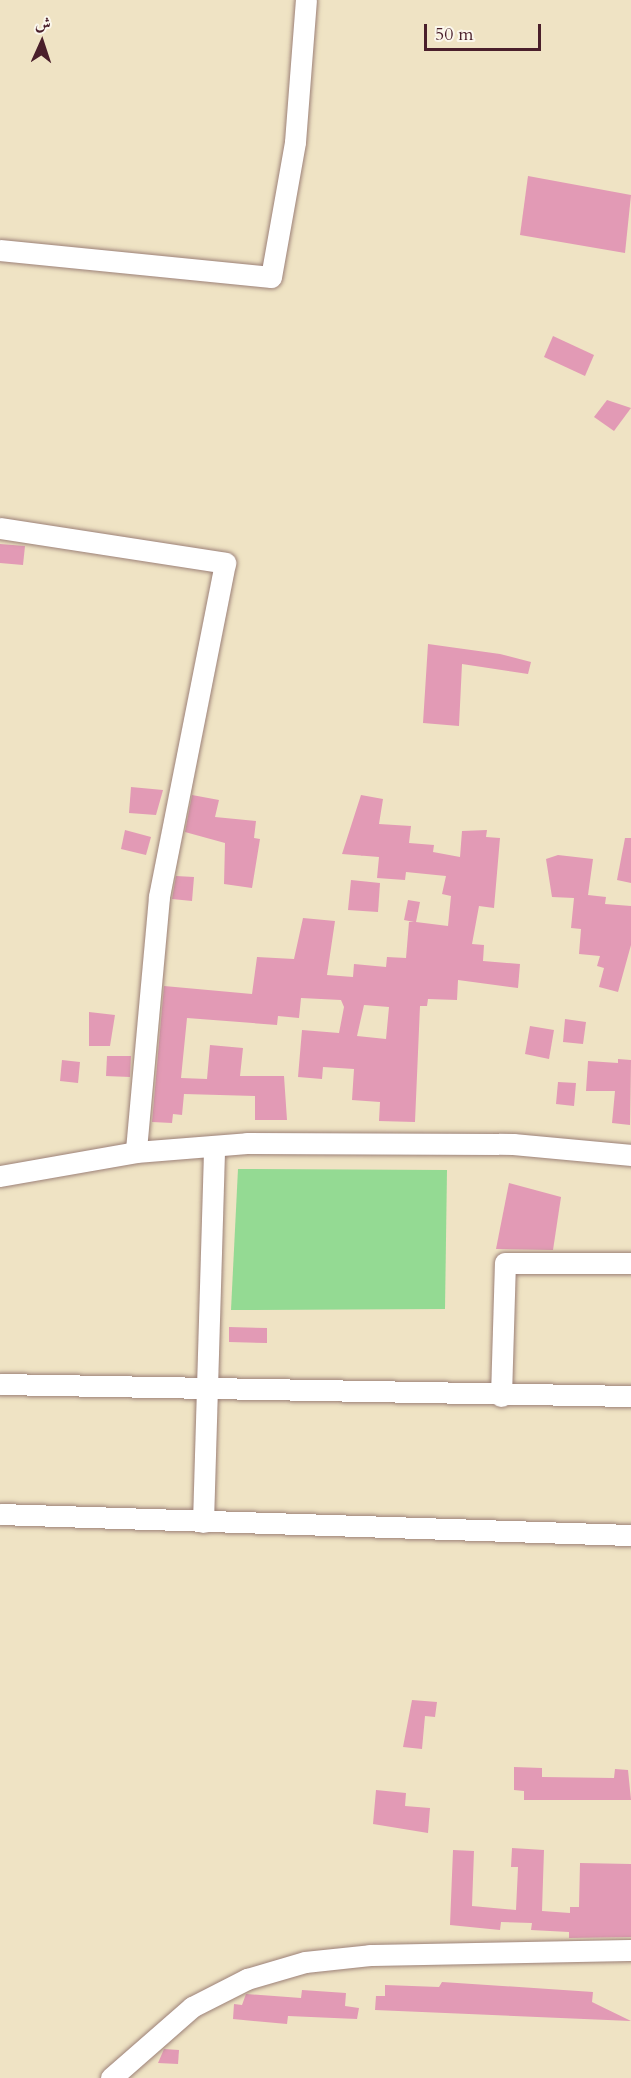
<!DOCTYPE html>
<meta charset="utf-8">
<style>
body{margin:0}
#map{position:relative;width:631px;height:2078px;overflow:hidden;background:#efe3c4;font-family:Cardo,Amiri,serif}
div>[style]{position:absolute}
.green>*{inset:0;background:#94da93}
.building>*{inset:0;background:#e29ab5}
.roads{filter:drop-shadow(0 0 2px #9c8178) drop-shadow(0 0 2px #9c8178)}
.minor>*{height:21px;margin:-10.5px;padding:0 10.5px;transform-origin:10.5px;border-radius:10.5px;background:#fff}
span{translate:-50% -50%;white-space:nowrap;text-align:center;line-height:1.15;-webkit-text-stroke:4.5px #fbf7ec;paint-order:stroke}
.north{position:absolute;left:12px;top:12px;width:60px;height:60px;-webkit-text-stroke:4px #fbf7ec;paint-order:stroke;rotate:3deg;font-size:16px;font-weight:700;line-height:24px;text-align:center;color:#4a1f2b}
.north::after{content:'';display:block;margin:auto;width:21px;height:27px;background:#4a1f2b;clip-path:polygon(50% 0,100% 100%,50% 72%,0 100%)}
.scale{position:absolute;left:424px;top:24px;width:117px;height:27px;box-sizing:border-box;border:3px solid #4a1f2b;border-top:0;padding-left:8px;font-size:18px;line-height:21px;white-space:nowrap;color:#4a1f2b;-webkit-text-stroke:4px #fbf7ec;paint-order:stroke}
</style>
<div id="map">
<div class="green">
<div style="clip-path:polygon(238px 1169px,447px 1170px,445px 1309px,231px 1310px)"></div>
</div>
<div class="building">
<div style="clip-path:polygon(528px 176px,631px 195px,625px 253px,520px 235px)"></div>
<div style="clip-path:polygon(553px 336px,594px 355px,585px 376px,544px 357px)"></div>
<div style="clip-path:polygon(607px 400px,631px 408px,614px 431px,594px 417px)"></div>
<div style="clip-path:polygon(0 544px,25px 546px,23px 565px,0 563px)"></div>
<div style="clip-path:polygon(428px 644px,500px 654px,531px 662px,528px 674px,462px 664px,459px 726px,423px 723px)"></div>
<div style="clip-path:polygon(131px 787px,163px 790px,156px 815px,129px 813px)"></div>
<div style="clip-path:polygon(192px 795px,219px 800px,215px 817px,256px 821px,254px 838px,260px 839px,252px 888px,224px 884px,225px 843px,185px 832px)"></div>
<div style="clip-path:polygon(evenodd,361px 795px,383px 799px,379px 824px,411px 826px,409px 843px,434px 845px,433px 852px,460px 857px,462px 831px,487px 830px,486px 837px,500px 838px,494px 908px,479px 906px,472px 944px,484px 945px,483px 961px,520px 964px,518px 988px,458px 980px,457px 1000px,428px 999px,427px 1006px,420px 1006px,415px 1122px,379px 1121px,380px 1102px,352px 1100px,354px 1069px,323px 1067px,322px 1079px,298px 1077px,302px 1030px,339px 1033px,344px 1007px,341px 1000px,301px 998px,299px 1018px,278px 1016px,277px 1025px,187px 1018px,181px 1078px,207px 1079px,210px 1045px,243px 1048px,240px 1076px,284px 1076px,287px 1120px,255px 1120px,255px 1096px,184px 1094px,182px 1115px,173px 1114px,172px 1123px,152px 1122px,164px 986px,252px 994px,257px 957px,294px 959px,303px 918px,335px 921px,327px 975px,353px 977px,354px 964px,386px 967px,387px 957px,406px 958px,409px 922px,414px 922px,404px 920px,408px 900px,420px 902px,416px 922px,448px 926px,451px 896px,442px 894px,446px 876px,406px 872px,405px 880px,377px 878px,379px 857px,342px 854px,361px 795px,364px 1005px,389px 1007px,386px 1039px,357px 1036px,364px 1005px)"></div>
<div style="clip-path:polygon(125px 830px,151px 837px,146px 855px,121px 849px)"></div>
<div style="clip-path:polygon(625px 838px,631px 838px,631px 883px,617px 880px)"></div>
<div style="clip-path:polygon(558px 855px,593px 859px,588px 895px,606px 897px,605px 904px,631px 906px,631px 945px,618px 992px,599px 987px,604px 968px,597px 966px,600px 956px,579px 954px,581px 929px,571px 928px,574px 898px,552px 897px,546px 859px)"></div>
<div style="clip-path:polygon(176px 876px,194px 877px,192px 901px,172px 899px)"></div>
<div style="clip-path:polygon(351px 880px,380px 883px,378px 912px,348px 910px)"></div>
<div style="clip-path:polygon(89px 1012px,115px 1015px,110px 1046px,89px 1046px)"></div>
<div style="clip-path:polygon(565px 1019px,586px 1022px,583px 1044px,563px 1042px)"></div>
<div style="clip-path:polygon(530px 1026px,554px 1030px,549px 1059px,525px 1054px)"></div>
<div style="clip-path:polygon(107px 1056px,131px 1056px,130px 1077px,106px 1076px)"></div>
<div style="clip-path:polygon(618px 1059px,631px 1060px,630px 1125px,612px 1123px,615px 1091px,586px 1091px,588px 1061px,618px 1063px)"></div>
<div style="clip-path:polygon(62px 1060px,80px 1062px,78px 1083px,60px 1081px)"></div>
<div style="clip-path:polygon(558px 1082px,576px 1083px,574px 1106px,556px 1104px)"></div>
<div style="clip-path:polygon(509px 1183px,561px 1197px,553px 1250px,496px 1249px)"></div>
<div style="clip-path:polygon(229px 1327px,267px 1328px,267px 1343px,229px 1342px)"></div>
<div style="clip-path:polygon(412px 1700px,437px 1702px,435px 1717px,425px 1716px,422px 1749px,403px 1747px)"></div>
<div style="clip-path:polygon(514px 1767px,542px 1768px,542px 1777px,614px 1778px,615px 1769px,628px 1770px,631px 1800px,524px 1800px,524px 1791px,514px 1790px)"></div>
<div style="clip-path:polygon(376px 1790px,406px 1793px,405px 1806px,430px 1808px,428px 1833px,373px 1824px)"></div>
<div style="clip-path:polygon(512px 1848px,544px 1850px,542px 1911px,570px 1913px,570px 1907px,579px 1907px,580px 1863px,631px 1864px,631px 1937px,569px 1938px,569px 1932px,531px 1930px,532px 1923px,501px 1922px,500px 1930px,450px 1925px,453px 1850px,474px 1851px,472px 1906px,516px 1910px,518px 1867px,511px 1867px)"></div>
<div style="clip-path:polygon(442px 1982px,593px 1992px,592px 2002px,631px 2021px,375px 2010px,376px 1996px,385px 1996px,385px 1985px,439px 1987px)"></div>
<div style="clip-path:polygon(302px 1990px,346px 1993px,345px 2006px,359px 2008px,357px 2019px,288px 2016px,287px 2024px,233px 2019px,234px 2004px,242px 2005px,246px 1994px,301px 1998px)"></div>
<div style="clip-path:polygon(164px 2049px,179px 2050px,178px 2064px,158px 2063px)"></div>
</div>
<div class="roads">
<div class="minor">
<div style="left:0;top:250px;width:272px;rotate:5.7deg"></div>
<div style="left:271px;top:277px;width:137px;rotate:-79.9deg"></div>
<div style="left:295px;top:142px;width:142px;rotate:-85.6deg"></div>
<div style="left:0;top:528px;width:228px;rotate:8.8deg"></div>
<div style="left:225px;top:563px;width:340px;rotate:101.2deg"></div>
<div style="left:159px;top:897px;width:256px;rotate:95.2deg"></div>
<div style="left:0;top:1176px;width:138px;rotate:-10deg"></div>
<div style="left:136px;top:1152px;width:111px;rotate:-4.6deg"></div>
<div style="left:247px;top:1143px;width:266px;rotate:0.2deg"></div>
<div style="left:513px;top:1144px;width:119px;rotate:5.3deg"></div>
<div style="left:0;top:1384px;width:631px;rotate:1.09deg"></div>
<div style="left:501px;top:1396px;width:133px;rotate:-88.3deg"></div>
<div style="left:505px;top:1263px;width:126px"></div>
<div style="left:0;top:1514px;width:631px;rotate:1.91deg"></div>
<div style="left:203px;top:1522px;width:375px;rotate:-88.3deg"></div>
<div style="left:111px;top:2078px;width:108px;rotate:-41.2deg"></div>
<div style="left:192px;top:2007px;width:62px;rotate:-27deg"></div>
<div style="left:247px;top:1979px;width:60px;rotate:-16.3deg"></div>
<div style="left:305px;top:1962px;width:65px;rotate:-6.1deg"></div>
<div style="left:370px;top:1955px;width:261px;rotate:-1.1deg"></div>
</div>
</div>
<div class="north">ش</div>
<div class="scale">50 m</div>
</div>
